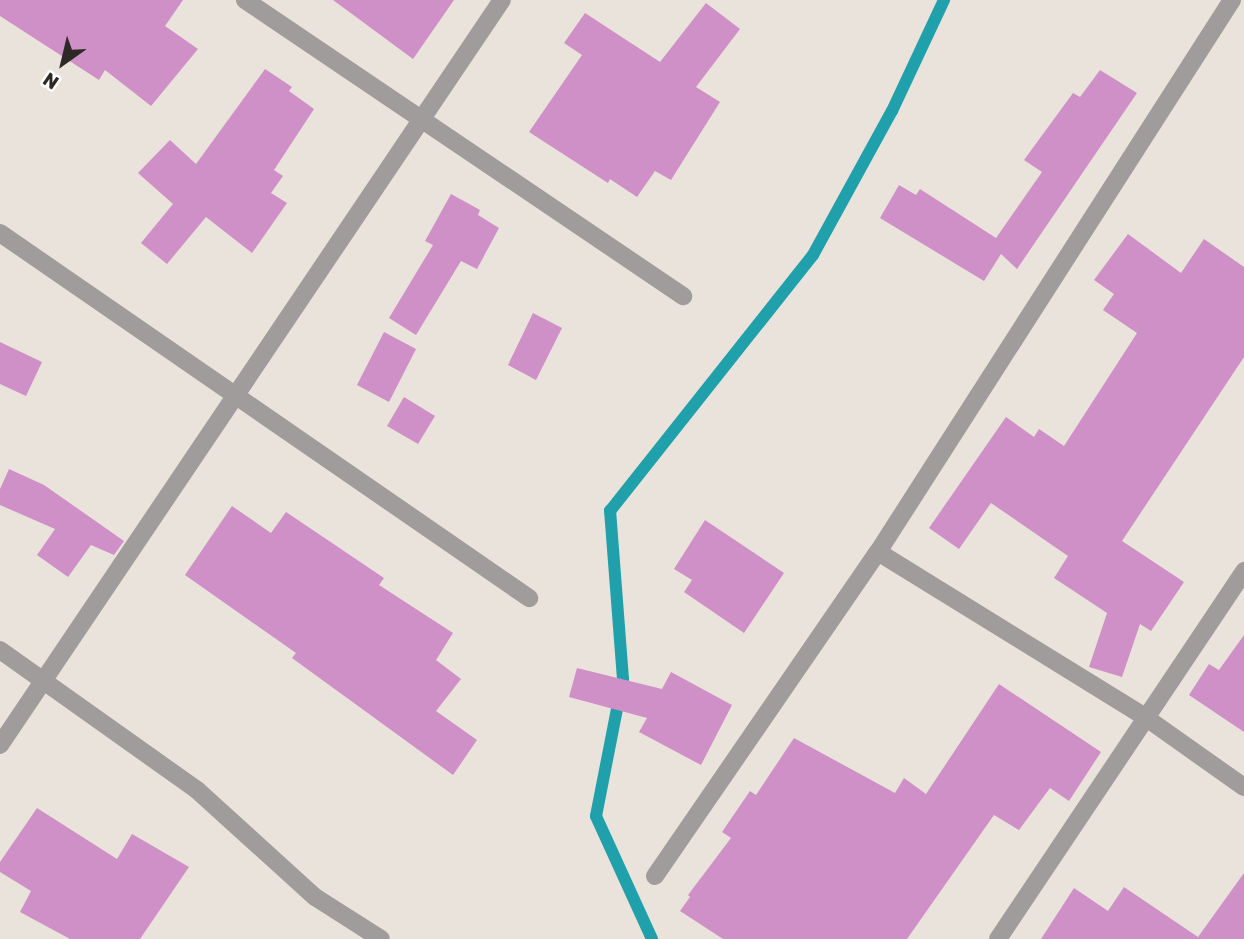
<!DOCTYPE html>
<style>
body{margin:0}
#map{position:relative;width:1244px;height:939px;overflow:hidden;background:#eae3db;font-family:Rubik,sans-serif}
div>[style]{position:absolute}
.stream>*{height:12px;margin:-6px;padding:0 6px;transform-origin:6px;border-radius:6px;background:#1fa0aa}
.building>*{inset:0;background:#ce90c6}
.minor>*{height:18px;margin:-9px;padding:0 9px;transform-origin:9px;border-radius:9px;background:#a19c9c}
span{translate:-50% -50%;white-space:nowrap;text-align:center;line-height:1.15;-webkit-text-stroke:5px #fff;paint-order:stroke}
.north{position:absolute;left:28px;top:28px;width:70px;height:70px;-webkit-text-stroke:5px #fff;paint-order:stroke;rotate:214deg;font-size:19px;font-weight:700;line-height:28px;text-align:center;color:#2c2926}
.north::after{content:'';display:block;margin:auto;width:24px;height:32px;background:#2c2926;clip-path:polygon(50% 0,100% 100%,50% 72%,0 100%)}
</style>
<div id="map">
<div class="stream">
<div style="left:652px;top:939px;width:135px;rotate:-114.5deg"></div>
<div style="left:596px;top:816px;width:140px;rotate:-78.9deg"></div>
<div style="left:623px;top:679px;width:169px;rotate:-94.4deg"></div>
<div style="left:610px;top:511px;width:327px;rotate:-51.6deg"></div>
<div style="left:813px;top:255px;width:164px;rotate:-61.3deg"></div>
<div style="left:892px;top:111px;width:123px;rotate:-64.9deg"></div>
</div>
<div class="building">
<div style="clip-path:polygon(0 0,183px 0,165px 26px,198px 49px,151px 106px,105px 70px,99px 80px,0 16px)"></div>
<div style="clip-path:polygon(333px 0,454px 0,413px 59px)"></div>
<div style="clip-path:polygon(706px 3px,740px 29px,696px 87px,720px 102px,671px 180px,655px 171px,637px 197px,610px 179px,608px 183px,529px 132px,582px 55px,564px 43px,585px 13px,660px 62px)"></div>
<div style="clip-path:polygon(265px 69px,292px 87px,289px 91px,314px 109px,274px 170px,283px 176px,271px 193px,287px 203px,252px 253px,206px 217px,167px 264px,141px 243px,173px 204px,138px 173px,170px 140px,196px 164px)"></div>
<div style="clip-path:polygon(1100px 70px,1137px 93px,1017px 269px,1001px 254px,984px 281px,880px 218px,899px 185px,916px 195px,920px 189px,996px 238px,1042px 172px,1024px 160px,1073px 93px,1080px 97px)"></div>
<div style="clip-path:polygon(451px 194px,480px 210px,478px 215px,499px 228px,477px 269px,461px 261px,416px 335px,389px 318px,433px 245px,425px 241px)"></div>
<div style="clip-path:polygon(1128px 234px,1181px 273px,1204px 239px,1244px 267px,1244px 357px,1122px 541px,1184px 582px,1151px 631px,1140px 624px,1122px 677px,1089px 667px,1107px 613px,1054px 578px,1068px 556px,991px 503px,959px 549px,929px 528px,1006px 417px,1034px 437px,1039px 429px,1064px 446px,1137px 333px,1103px 310px,1114px 294px,1094px 280px)"></div>
<div style="clip-path:polygon(533px 313px,562px 328px,536px 380px,508px 365px)"></div>
<div style="clip-path:polygon(384px 332px,416px 349px,389px 402px,357px 385px)"></div>
<div style="clip-path:polygon(0 342px,42px 362px,26px 396px,0 384px)"></div>
<div style="clip-path:polygon(404px 397px,435px 416px,418px 444px,387px 426px)"></div>
<div style="clip-path:polygon(9px 469px,44px 485px,124px 541px,114px 555px,91px 545px,68px 577px,37px 555px,55px 529px,0 505px,0 489px)"></div>
<div style="clip-path:polygon(232px 506px,271px 533px,286px 512px,384px 578px,379px 585px,453px 633px,436px 660px,461px 679px,436px 711px,477px 740px,453px 775px,292px 658px,296px 653px,185px 575px)"></div>
<div style="clip-path:polygon(705px 520px,784px 573px,744px 633px,684px 592px,692px 580px,674px 569px)"></div>
<div style="clip-path:polygon(1244px 635px,1244px 732px,1189px 695px,1209px 664px,1219px 670px)"></div>
<div style="clip-path:polygon(577px 668px,662px 689px,671px 672px,732px 705px,701px 765px,639px 732px,647px 718px,569px 697px)"></div>
<div style="clip-path:polygon(999px 684px,1101px 752px,1069px 801px,1050px 788px,1019px 830px,994px 815px,907px 939px,723px 939px,680px 911px,690px 897px,688px 895px,731px 838px,722px 832px,750px 791px,756px 795px,794px 738px,895px 793px,904px 778px,926px 794px)"></div>
<div style="clip-path:polygon(37px 808px,117px 859px,132px 834px,189px 867px,140px 939px,70px 939px,20px 912px,31px 891px,0 872px,0 862px)"></div>
<div style="clip-path:polygon(1244px 873px,1244px 939px,1041px 939px,1074px 888px,1108px 911px,1124px 887px,1198px 937px)"></div>
</div>
<div class="minor">
<div style="left:245px;top:0;width:529px;rotate:34.05deg"></div>
<div style="left:0;top:233px;width:643px;rotate:34.6deg"></div>
<div style="left:878px;top:552px;width:314px;rotate:31.7deg"></div>
<div style="left:1145px;top:717px;width:121px;rotate:35.3deg"></div>
<div style="left:0;top:650px;width:242px;rotate:35.4deg"></div>
<div style="left:197px;top:790px;width:159px;rotate:42.2deg"></div>
<div style="left:315px;top:897px;width:78px;rotate:32.5deg"></div>
<div style="left:0;top:745px;width:898px;rotate:-56.03deg"></div>
<div style="left:655px;top:876px;width:393px;rotate:-55.5deg"></div>
<div style="left:878px;top:552px;width:656px;rotate:-57.33deg"></div>
<div style="left:998px;top:939px;width:443px;rotate:-56.2deg"></div>
</div>
<div class="north">N</div>
</div>
